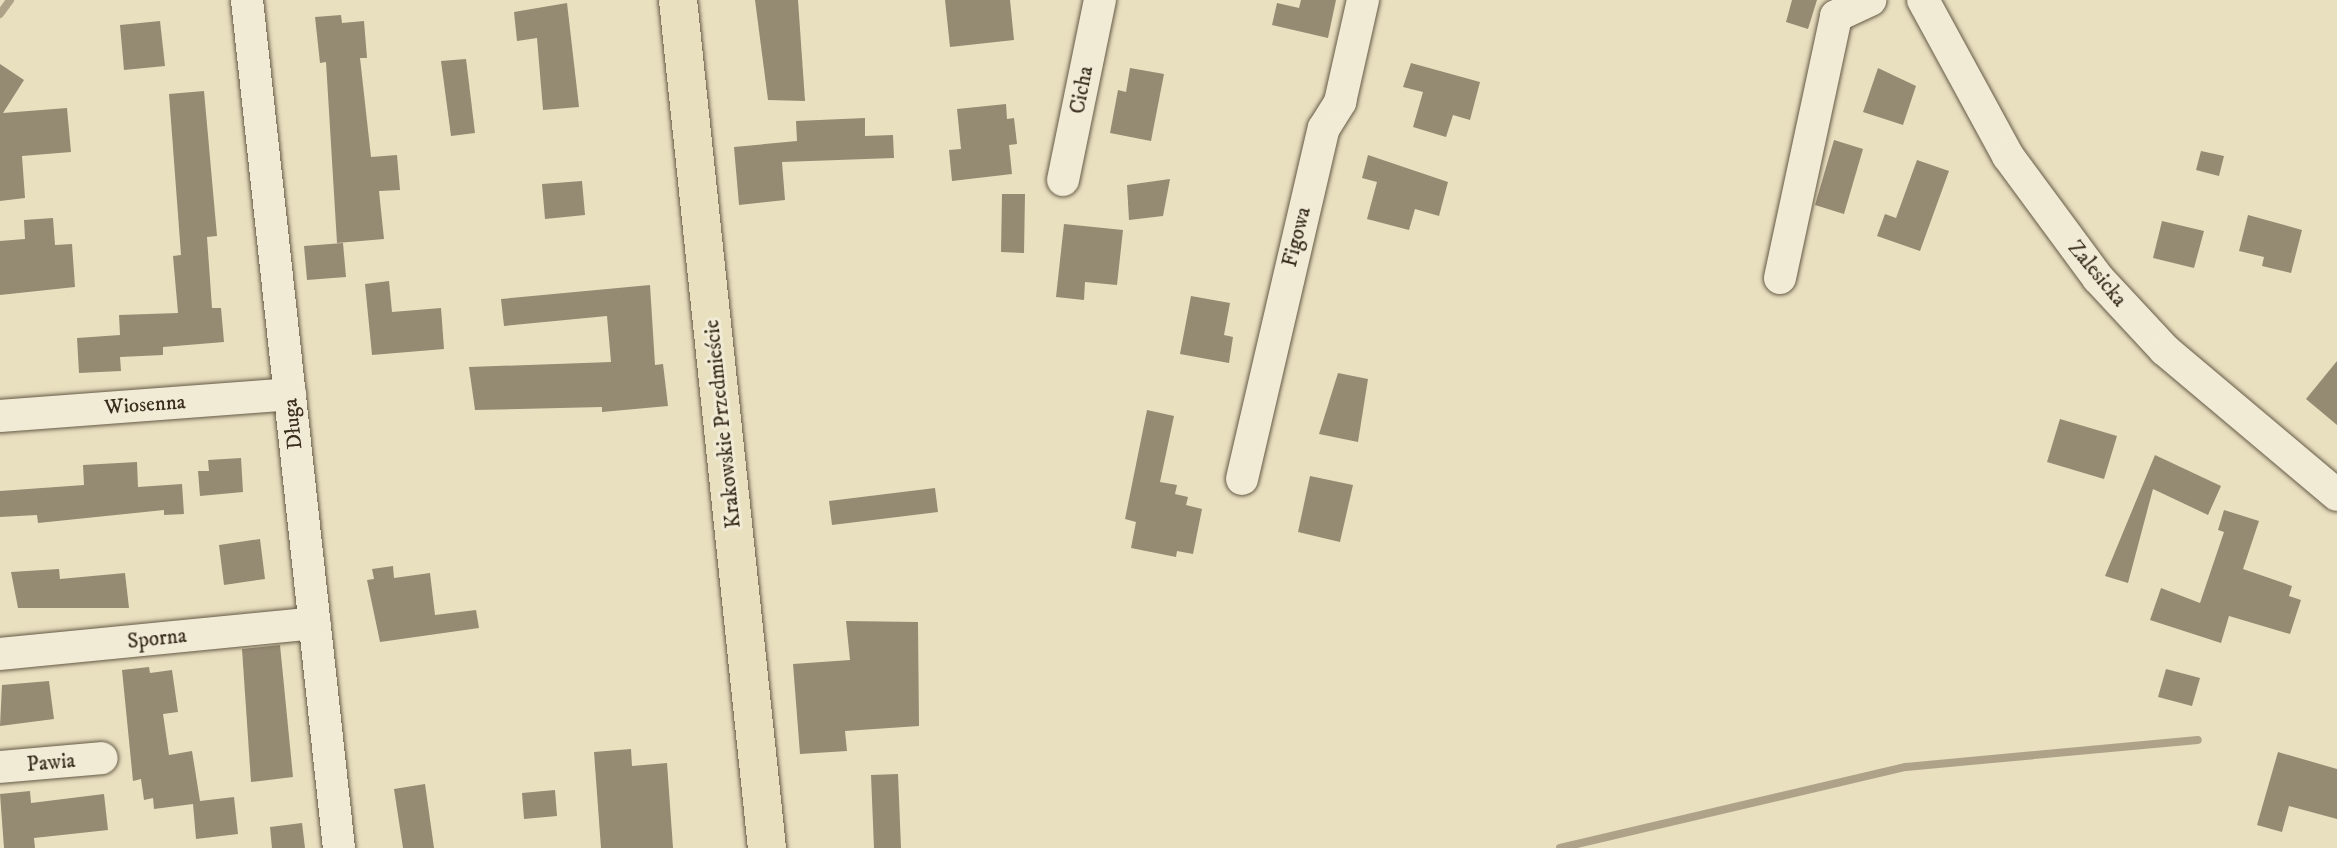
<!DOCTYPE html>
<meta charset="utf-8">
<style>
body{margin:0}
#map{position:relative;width:2337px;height:848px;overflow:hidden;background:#e9e0c0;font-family:"IM FELL DW Pica",serif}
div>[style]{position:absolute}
.stream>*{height:8px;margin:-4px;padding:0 4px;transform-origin:4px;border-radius:4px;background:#aea389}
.building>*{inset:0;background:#958a72}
.roads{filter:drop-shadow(0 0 2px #665a46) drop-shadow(0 0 2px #665a46)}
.minor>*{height:32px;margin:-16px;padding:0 16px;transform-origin:16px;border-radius:16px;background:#f1ebd6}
.major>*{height:38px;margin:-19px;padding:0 19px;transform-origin:19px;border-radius:19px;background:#e9e0c0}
span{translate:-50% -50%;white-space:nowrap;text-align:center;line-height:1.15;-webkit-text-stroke:6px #f1ebd6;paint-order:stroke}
.street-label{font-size:21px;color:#3a2d1d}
</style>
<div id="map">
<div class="stream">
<div style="left:0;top:14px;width:17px;rotate:-54deg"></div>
<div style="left:1560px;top:848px;width:355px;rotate:-13.2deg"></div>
<div style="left:1906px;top:767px;width:293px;rotate:-5.3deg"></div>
</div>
<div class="building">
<div style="clip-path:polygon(755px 0,798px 0,805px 101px,768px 100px)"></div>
<div style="clip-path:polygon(945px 0,1010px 0,1014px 40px,950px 47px)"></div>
<div style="clip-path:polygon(1301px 0,1336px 0,1328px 38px,1272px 25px,1277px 3px,1299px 8px)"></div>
<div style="clip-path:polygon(1792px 0,1817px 0,1808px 29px,1786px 22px)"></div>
<div style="clip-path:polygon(567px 3px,579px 107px,543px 110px,537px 38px,517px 41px,514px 12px)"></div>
<div style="clip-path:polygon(341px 15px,342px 23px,364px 21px,367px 58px,360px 58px,371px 157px,397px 155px,400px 190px,379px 191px,384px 239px,337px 243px,326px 62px,320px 63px,315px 17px)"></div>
<div style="clip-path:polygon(160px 21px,165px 66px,124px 70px,120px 25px)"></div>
<div style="clip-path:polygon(466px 59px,475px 133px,451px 136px,441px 61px)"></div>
<div style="clip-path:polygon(1411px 63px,1480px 82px,1470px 120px,1453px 115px,1446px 137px,1413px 127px,1423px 92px,1403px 87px)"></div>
<div style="clip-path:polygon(0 64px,24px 80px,3px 113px,67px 108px,71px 152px,22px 156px,25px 198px,0 201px)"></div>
<div style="clip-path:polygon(1130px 68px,1164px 74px,1151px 141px,1110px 133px,1118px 90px,1126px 92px)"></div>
<div style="clip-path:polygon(1878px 68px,1916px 86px,1903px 125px,1863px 112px)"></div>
<div style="clip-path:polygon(204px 91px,217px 236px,207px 237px,212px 308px,221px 308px,224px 342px,163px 347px,163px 355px,120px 357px,121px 371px,79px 373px,77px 338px,120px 335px,119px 315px,178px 313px,173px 256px,181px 255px,169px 94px)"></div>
<div style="clip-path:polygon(1006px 104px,1007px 119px,1014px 118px,1017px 144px,1009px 145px,1012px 174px,952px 181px,949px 150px,961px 149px,957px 109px)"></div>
<div style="clip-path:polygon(865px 118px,865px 136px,893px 135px,894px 158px,782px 162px,785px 200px,739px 205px,734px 147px,797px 141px,796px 121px)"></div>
<div style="clip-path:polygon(1834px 140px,1863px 149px,1844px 214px,1815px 205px)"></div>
<div style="clip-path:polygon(2201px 151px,2224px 156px,2219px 176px,2196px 170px)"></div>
<div style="clip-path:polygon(1368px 155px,1448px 182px,1439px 216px,1415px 209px,1409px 230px,1367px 219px,1377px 182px,1362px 178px)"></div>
<div style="clip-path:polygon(1917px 160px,1949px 171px,1920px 251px,1877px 236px,1885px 214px,1896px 218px)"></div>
<div style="clip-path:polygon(1170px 179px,1163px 216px,1129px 220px,1127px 185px)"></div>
<div style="clip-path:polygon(582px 181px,585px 215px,545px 219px,542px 184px)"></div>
<div style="clip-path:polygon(1002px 194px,1025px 194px,1024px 253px,1001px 252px)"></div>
<div style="clip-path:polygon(2248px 215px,2302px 230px,2291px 273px,2262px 266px,2264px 257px,2239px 251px)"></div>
<div style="clip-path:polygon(53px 218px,55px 245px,72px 244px,75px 287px,0 295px,0 241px,25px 239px,24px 220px)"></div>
<div style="clip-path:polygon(2162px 221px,2204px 231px,2194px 268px,2153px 258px)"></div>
<div style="clip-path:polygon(1064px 224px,1123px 230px,1117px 285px,1085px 282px,1084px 300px,1056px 297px)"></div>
<div style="clip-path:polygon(343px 243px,346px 277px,307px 280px,304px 246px)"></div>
<div style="clip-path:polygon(389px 281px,392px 312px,441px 308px,444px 349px,372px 355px,365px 284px)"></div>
<div style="clip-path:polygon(650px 285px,655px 365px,663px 364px,668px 406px,602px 412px,602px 407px,475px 410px,469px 367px,611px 362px,607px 316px,504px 326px,501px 299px)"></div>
<div style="clip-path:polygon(1191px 296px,1230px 303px,1224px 335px,1233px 337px,1229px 363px,1180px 354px)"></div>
<div style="clip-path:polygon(2337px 361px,2337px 425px,2306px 399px)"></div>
<div style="clip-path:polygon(1338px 373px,1368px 379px,1358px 442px,1319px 434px)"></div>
<div style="clip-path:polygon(1147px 410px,1174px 416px,1160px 482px,1177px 485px,1175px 494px,1188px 497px,1186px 505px,1202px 509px,1193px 554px,1177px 551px,1176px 557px,1131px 548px,1136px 522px,1125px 519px)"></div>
<div style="clip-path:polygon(2060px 419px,2117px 436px,2104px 479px,2047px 462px)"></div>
<div style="clip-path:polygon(2155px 455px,2221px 486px,2208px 515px,2153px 489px,2128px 583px,2105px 576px)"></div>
<div style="clip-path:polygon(241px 458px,243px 492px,200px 496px,198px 471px,209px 471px,208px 460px)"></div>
<div style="clip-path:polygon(137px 462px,138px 487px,182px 484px,184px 514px,164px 515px,164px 510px,38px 523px,37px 515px,0 517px,0 491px,84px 485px,83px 465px)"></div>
<div style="clip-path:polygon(1310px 476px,1353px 485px,1340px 542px,1298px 532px)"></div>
<div style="clip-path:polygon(935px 488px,938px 512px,832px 525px,829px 501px)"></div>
<div style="clip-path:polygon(2224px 510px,2259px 521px,2243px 569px,2292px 586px,2289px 596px,2301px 600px,2290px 634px,2229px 616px,2221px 643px,2150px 620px,2161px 588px,2200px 603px,2224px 532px,2218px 530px)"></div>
<div style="clip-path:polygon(260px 539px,265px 579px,224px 585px,219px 545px)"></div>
<div style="clip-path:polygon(393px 566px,394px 578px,430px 573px,435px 615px,476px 610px,479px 628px,380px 642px,367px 580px,374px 579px,372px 569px)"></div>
<div style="clip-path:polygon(59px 569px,60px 579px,125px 573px,129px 608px,18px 608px,11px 572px)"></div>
<div style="clip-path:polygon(846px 621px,918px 622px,919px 726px,845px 731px,847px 751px,800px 754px,793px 664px,850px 660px)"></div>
<div style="clip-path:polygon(280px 645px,293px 777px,251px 782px,242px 649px)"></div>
<div style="clip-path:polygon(149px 667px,150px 673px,172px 670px,178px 712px,163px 714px,169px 755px,192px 751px,200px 801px,234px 797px,238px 834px,196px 839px,193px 804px,154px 809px,153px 798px,144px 800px,141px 779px,133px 781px,122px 670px)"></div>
<div style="clip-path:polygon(2166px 669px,2200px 678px,2192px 706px,2158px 697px)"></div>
<div style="clip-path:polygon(49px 681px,54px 719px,0 726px,2px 685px)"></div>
<div style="clip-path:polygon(631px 749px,632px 766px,667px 763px,673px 848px,601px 848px,594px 752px)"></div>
<div style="clip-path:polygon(2278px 752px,2337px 769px,2337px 819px,2289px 806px,2282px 832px,2257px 825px)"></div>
<div style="clip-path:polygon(898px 774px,901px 848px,874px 848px,871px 775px)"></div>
<div style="clip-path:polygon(425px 784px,434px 848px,403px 848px,394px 789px)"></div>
<div style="clip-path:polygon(555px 790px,557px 816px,524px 819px,522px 793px)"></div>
<div style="clip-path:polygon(30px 791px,31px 803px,104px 794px,108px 830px,34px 838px,35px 848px,4px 848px,0 794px)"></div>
<div style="clip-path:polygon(302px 823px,305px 848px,272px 848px,270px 827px)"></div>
</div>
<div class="roads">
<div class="minor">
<div style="left:247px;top:0;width:853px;rotate:83.81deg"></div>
<div style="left:1923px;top:0;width:178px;rotate:61.4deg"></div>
<div style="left:2008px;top:156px;width:152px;rotate:53.6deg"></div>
<div style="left:2098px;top:278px;width:98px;rotate:47.1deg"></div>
<div style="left:2165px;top:350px;width:225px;rotate:40.1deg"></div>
<div style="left:1063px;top:180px;width:184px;rotate:-78.4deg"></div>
<div style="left:1780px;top:278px;width:268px;rotate:-77.9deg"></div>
<div style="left:1836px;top:16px;width:38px;rotate:-25deg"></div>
<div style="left:0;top:416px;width:291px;rotate:-4.3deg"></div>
<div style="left:1242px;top:479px;width:360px;rotate:-76.9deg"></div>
<div style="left:1324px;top:128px;width:31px;rotate:-58deg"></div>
<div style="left:1340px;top:102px;width:105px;rotate:-77.3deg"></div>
<div style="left:0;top:654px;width:316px;rotate:-5.6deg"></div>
<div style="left:0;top:767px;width:102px;rotate:-5deg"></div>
</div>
<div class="major">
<div style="left:678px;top:0;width:853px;rotate:84.01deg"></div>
</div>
</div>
<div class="street-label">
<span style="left:1082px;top:90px;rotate:-79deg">Cicha</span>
<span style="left:1297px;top:237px;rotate:-76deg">Figowa</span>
<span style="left:2097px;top:274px;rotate:50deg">Zalesicka</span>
<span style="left:145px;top:405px;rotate:-4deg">Wiosenna</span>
<span style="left:293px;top:424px;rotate:-96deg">Długa</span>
<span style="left:723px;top:424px;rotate:-96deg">Krakowskie Przedmieście</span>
<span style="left:157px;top:639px;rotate:-6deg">Sporna</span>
<span style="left:51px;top:763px;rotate:-5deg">Pawia</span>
</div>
</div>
